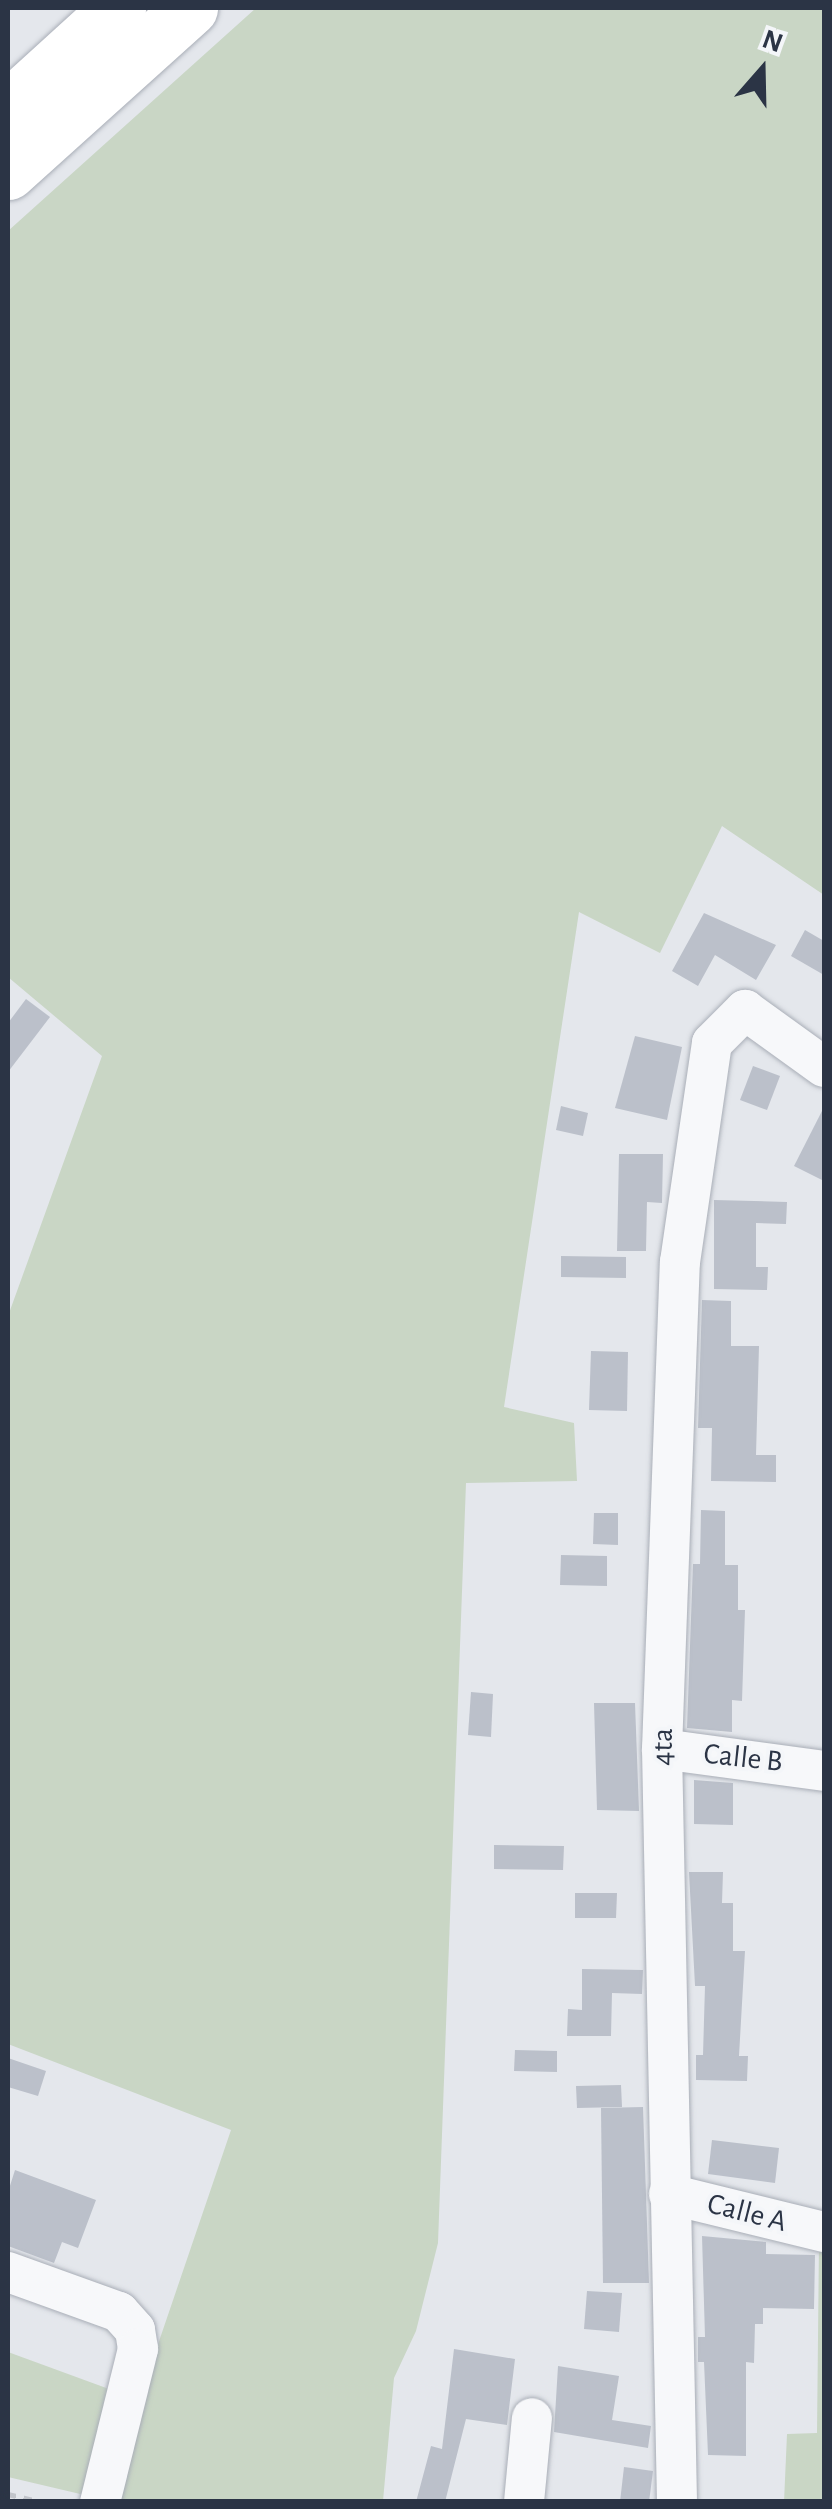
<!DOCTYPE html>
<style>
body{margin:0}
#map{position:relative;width:832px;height:2509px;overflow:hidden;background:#e4e7ec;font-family:"Alegreya Sans",sans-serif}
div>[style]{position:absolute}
.green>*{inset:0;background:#c9d6c5}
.building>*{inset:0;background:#bbc0ca}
.path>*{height:5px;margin-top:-2.5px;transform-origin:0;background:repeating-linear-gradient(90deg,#c2c5cb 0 8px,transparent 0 16px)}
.roads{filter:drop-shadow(0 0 2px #a9aeb7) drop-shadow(0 0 2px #a9aeb7)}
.minor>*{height:40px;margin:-20px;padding:0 20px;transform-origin:20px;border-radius:20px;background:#f7f8fa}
.highway>*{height:55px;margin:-27.5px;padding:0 27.5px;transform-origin:27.5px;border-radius:27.5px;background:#fff}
span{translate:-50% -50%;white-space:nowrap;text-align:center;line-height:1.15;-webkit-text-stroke:8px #f4f6f9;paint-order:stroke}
.street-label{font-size:30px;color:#2b3445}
.frame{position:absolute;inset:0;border:10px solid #2b3445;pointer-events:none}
.north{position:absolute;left:712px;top:20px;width:100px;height:100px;-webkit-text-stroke:8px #f4f6f9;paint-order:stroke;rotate:20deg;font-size:28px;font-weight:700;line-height:40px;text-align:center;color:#2b3445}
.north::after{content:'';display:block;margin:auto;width:35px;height:45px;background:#2b3445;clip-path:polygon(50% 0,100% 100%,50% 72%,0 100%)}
</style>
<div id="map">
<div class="green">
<div style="clip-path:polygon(256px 8px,824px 8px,824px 895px,722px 826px,660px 953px,579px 912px,504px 1407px,574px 1423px,577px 1481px,466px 1483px,438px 2243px,416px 2331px,394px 2378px,383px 2501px,110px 2501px,8px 2477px,8px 2352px,139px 2400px,231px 2130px,8px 2044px,8px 1316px,102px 1056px,8px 977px,8px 231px)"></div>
<div style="clip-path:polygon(819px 2242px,824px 2243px,824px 2501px,784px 2502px,787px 2434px,817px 2433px)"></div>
</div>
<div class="building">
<div style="clip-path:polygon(704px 913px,776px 945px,756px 980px,715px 955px,698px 986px,672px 971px)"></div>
<div style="clip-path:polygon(805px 930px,824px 941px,824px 975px,791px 956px)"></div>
<div style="clip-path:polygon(26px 999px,50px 1017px,8px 1072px,8px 1023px)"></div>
<div style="clip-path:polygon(635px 1036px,682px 1047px,667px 1120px,615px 1108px)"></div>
<div style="clip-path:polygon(753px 1066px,780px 1076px,767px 1110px,740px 1100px)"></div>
<div style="clip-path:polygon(561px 1106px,588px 1113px,583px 1136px,556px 1130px)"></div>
<div style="clip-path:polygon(824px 1107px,824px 1181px,794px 1166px)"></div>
<div style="clip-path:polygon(619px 1154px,663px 1154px,662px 1203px,647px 1202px,646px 1251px,617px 1251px)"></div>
<div style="clip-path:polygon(714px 1200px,787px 1202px,786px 1224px,756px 1223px,756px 1267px,768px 1267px,767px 1290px,714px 1289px)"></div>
<div style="clip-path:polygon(561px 1256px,626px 1257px,626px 1278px,561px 1277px)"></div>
<div style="clip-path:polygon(702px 1300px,731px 1301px,731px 1346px,759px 1346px,756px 1455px,776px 1455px,776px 1482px,711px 1481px,712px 1428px,698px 1428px)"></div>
<div style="clip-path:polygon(591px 1351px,628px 1352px,627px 1411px,589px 1410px)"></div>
<div style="clip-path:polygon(701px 1510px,725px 1511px,725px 1565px,738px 1565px,738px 1610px,745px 1610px,742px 1701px,732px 1700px,732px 1732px,687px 1728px,693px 1564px,700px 1564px)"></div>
<div style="clip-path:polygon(594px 1513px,618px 1513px,618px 1545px,593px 1544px)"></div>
<div style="clip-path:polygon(561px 1555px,607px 1556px,607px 1586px,560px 1585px)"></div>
<div style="clip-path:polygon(471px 1692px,493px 1694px,491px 1737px,468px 1735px)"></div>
<div style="clip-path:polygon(594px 1703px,635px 1703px,639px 1811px,597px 1810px)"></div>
<div style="clip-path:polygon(694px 1780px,733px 1783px,733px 1825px,694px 1824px)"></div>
<div style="clip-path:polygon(494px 1845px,564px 1846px,563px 1870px,494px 1869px)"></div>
<div style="clip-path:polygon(689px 1872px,723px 1872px,722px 1903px,733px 1903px,733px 1951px,745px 1951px,739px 2056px,748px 2056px,747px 2081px,696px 2080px,696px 2055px,703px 2055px,705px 1986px,695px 1986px)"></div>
<div style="clip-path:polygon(575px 1893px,617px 1893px,616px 1918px,575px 1918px)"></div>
<div style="clip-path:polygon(582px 1969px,643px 1970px,642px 1994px,612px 1993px,611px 2036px,567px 2036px,568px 2009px,582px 2010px)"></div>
<div style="clip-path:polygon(515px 2050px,557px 2051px,557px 2072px,514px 2071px)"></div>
<div style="clip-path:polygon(8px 2058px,46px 2071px,38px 2096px,8px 2087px)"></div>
<div style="clip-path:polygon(621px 2085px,622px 2107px,577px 2108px,576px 2086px)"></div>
<div style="clip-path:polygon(643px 2107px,649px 2283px,603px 2283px,601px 2108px)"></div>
<div style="clip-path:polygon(712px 2140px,779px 2148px,775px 2183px,708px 2174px)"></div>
<div style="clip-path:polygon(15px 2170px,96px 2200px,78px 2248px,62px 2242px,54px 2263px,8px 2246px,8px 2192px)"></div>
<div style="clip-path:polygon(702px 2236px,766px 2242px,766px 2254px,815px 2255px,814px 2309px,763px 2308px,763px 2324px,755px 2324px,754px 2363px,746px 2362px,746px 2456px,708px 2455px,704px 2362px,698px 2362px,698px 2337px,705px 2337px)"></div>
<div style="clip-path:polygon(587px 2291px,622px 2293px,619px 2332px,584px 2329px)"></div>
<div style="clip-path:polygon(454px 2349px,515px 2359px,507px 2425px,466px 2419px,445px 2502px,416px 2502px,431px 2446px,442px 2449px)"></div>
<div style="clip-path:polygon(558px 2366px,619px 2376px,612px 2420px,651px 2426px,648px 2448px,554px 2432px)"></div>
<div style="clip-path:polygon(624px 2467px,653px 2471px,649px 2502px,620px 2502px)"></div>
</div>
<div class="path">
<div style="left:8px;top:2494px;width:36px;rotate:13deg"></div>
</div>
<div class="roads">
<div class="minor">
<div style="left:662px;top:1749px;width:163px;rotate:7.7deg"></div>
<div style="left:669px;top:2194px;width:160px;rotate:13.8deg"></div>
<div style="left:8px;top:2272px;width:118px;rotate:19.8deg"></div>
<div style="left:119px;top:2312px;width:24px;rotate:48deg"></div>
<div style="left:135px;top:2330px;width:19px;rotate:81deg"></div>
<div style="left:138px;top:2349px;width:158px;rotate:103.9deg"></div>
<div style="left:524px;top:2502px;width:84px;rotate:-84.6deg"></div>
<div style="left:677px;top:2502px;width:753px;rotate:-91.14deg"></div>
<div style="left:662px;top:1749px;width:487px;rotate:-87.9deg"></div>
<div style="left:680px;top:1262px;width:221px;rotate:-81.7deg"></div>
<div style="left:712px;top:1043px;width:47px;rotate:-45deg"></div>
<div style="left:745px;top:1010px;width:97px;rotate:35.8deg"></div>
</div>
<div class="highway">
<div style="left:8px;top:108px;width:149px;rotate:-42.3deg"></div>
<div style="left:8px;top:172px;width:245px;rotate:-42deg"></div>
</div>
</div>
<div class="street-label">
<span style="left:663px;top:1747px;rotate:-89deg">4ta</span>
<span style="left:743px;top:1758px;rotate:6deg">Calle B</span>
<span style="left:747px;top:2213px;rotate:14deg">Calle A</span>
</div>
<div class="frame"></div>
<div class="north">N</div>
</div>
